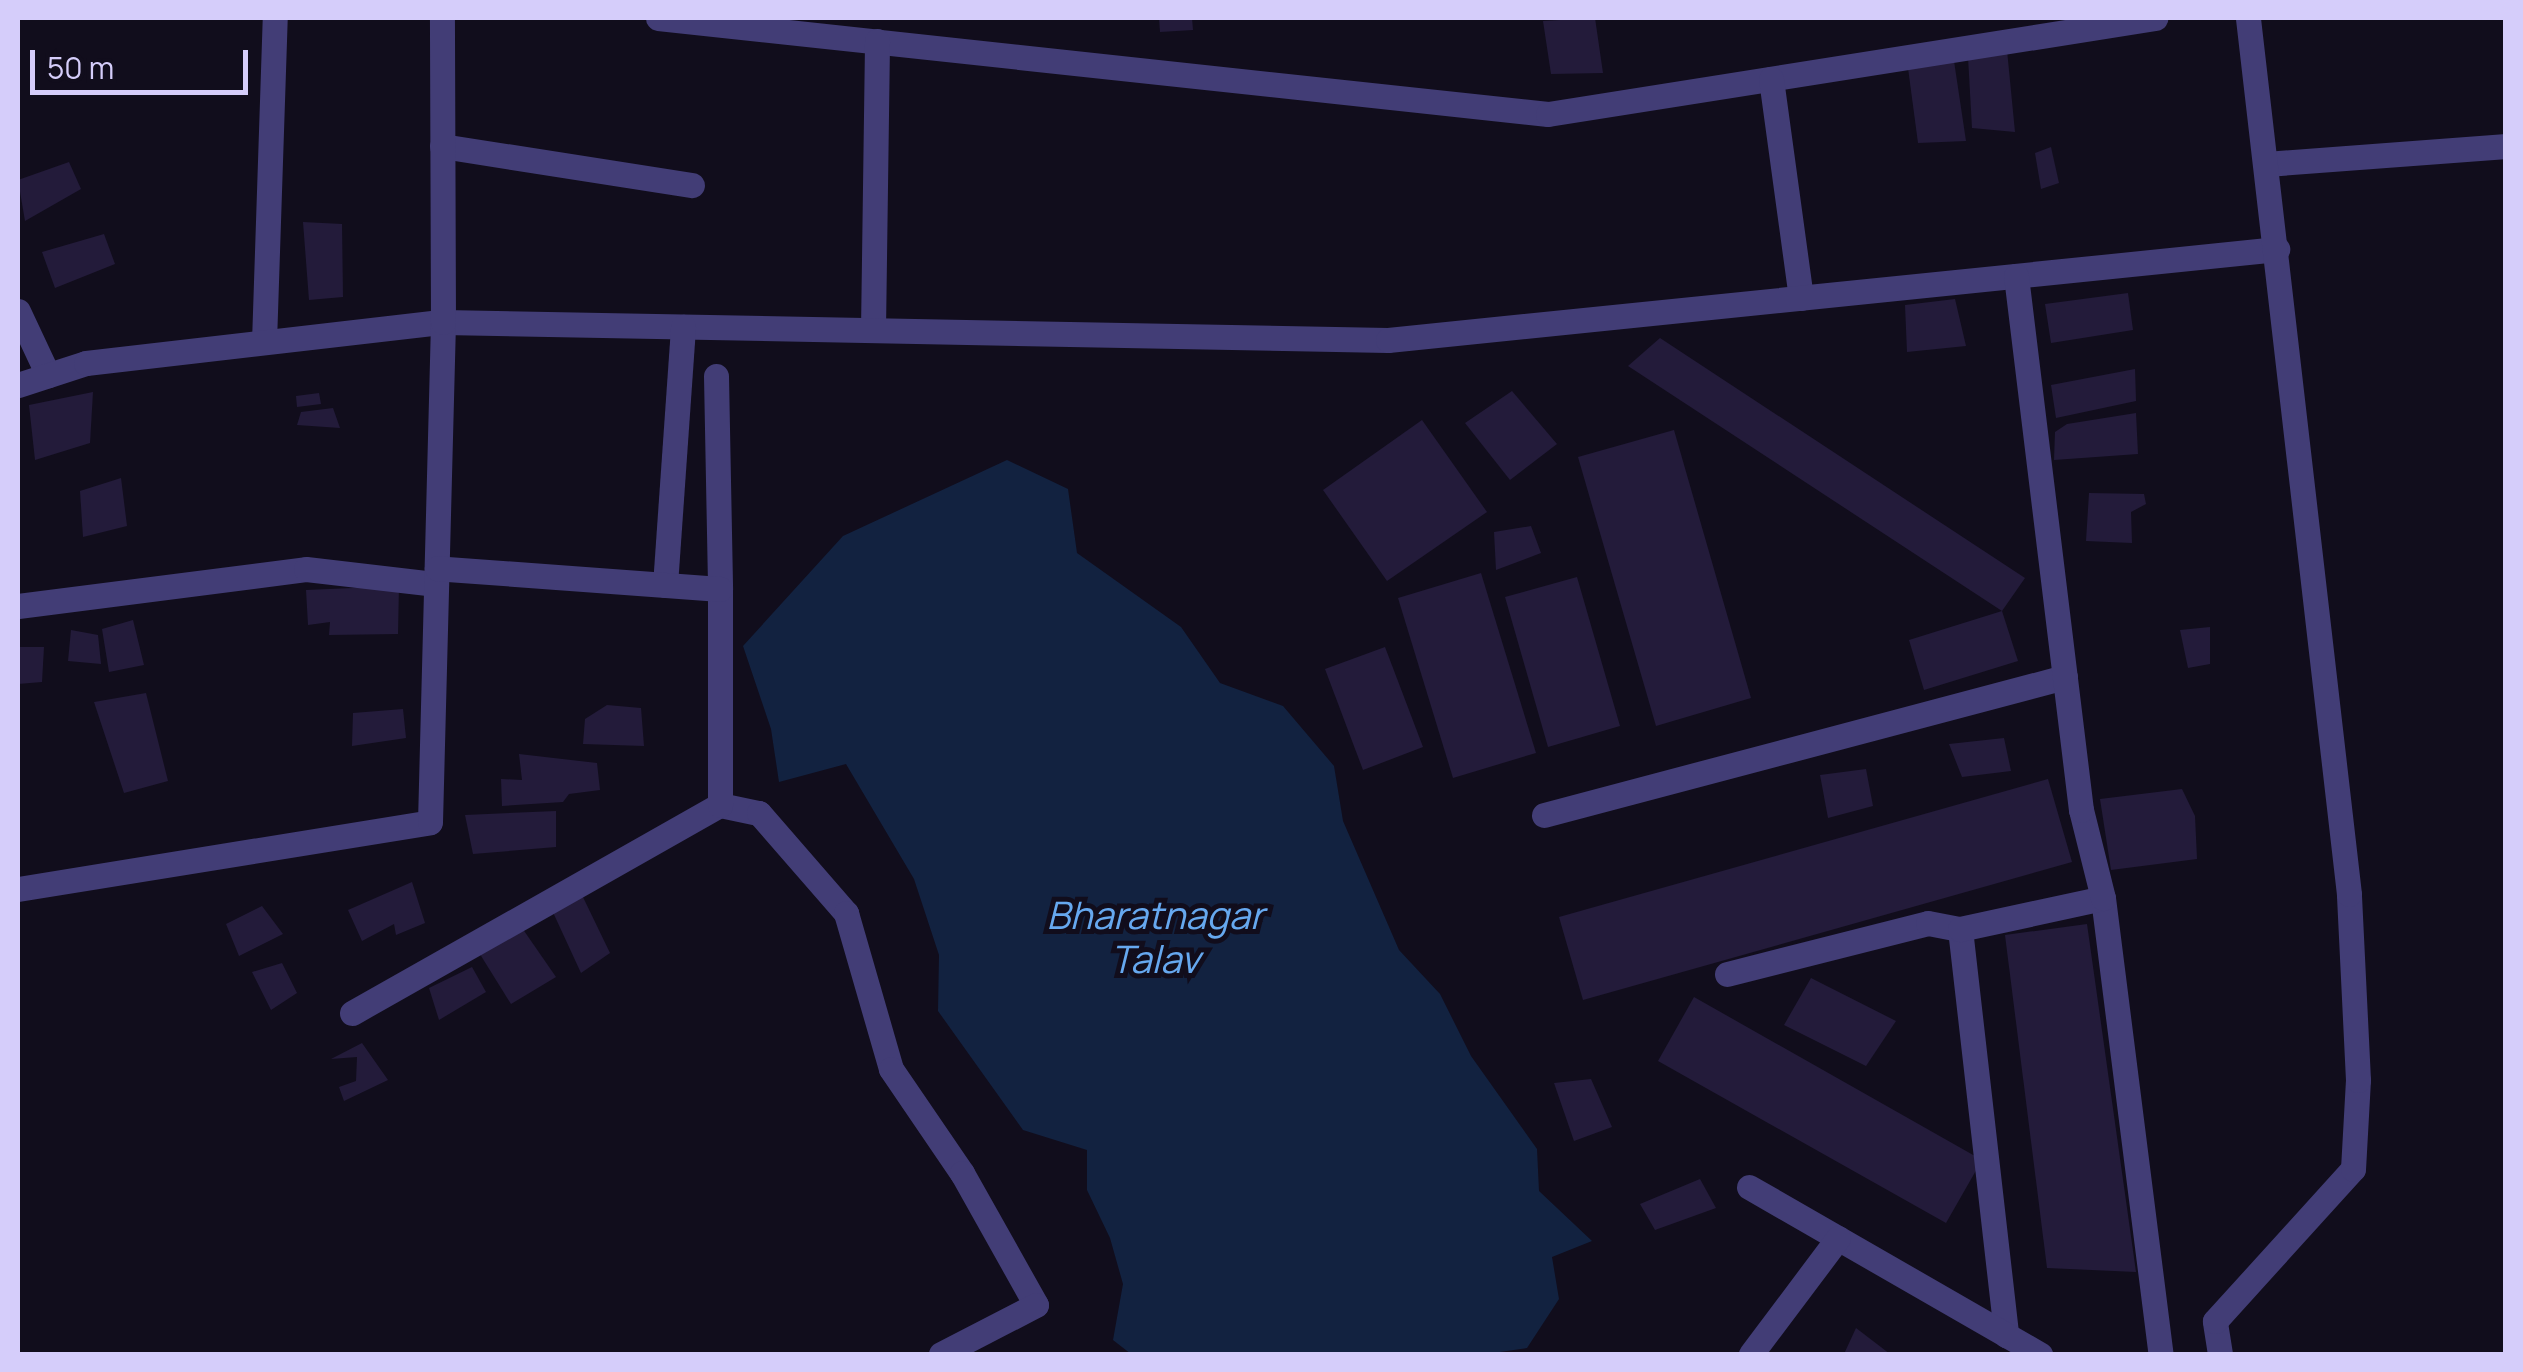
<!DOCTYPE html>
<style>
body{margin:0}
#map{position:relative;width:2523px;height:1372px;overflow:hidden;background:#110d1c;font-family:Manrope,sans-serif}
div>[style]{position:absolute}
.water>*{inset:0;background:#122240}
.building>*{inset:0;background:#231b3a}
.minor>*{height:25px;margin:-12.5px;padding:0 12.5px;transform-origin:12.5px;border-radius:12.5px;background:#423d76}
span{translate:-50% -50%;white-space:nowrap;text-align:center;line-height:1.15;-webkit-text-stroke:10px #110d1c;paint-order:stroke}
.water-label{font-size:38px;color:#66a8ef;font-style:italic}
.frame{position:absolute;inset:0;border:20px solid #d5cdfa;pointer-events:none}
.scale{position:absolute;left:30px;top:50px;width:218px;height:45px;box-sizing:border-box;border:5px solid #d5cdfa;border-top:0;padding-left:12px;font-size:30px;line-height:35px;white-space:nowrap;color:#d5cdfa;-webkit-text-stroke:8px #110d1c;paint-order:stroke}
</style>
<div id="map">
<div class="water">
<div style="clip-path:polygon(1007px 460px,1068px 489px,1077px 553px,1181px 627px,1220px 683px,1283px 706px,1334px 766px,1343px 821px,1399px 950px,1440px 994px,1471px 1056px,1537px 1149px,1539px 1191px,1592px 1241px,1552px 1257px,1559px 1299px,1527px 1348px,1486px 1354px,1131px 1354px,1113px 1340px,1123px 1284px,1110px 1238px,1087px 1190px,1087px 1150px,1023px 1130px,938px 1011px,939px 955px,914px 879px,846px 764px,779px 782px,771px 729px,743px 646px,843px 536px)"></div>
</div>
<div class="building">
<div style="clip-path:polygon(1159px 18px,1192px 18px,1193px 30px,1160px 32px)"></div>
<div style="clip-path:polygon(1595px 18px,1603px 73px,1551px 74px,1543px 21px)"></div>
<div style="clip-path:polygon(2007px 50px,2015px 132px,1972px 128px,1968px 57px)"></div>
<div style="clip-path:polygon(1954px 61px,1966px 141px,1918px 143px,1908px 68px)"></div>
<div style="clip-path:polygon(2051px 147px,2059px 183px,2041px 189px,2035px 153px)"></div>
<div style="clip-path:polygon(69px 162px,81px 189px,25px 221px,18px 180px)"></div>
<div style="clip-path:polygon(303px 222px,342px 224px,343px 297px,309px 300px)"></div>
<div style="clip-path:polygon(104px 234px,115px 264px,55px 288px,42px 252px)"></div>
<div style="clip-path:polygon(2128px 293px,2133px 330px,2051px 343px,2045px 304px)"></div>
<div style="clip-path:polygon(1955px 299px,1966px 346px,1907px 352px,1905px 305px)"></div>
<div style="clip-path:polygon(1660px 338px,2025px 578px,2002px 611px,1628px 366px)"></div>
<div style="clip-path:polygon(2135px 369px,2136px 401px,2056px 418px,2051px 385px)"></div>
<div style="clip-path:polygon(1512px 391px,1557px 444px,1510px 480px,1465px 423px)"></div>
<div style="clip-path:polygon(93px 392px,90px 443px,35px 460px,29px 405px)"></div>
<div style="clip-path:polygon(319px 393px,321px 404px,297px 407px,296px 396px)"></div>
<div style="clip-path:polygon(333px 408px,340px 428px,297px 425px,301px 412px)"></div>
<div style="clip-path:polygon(2136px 413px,2138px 454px,2054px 460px,2055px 432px,2067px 424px)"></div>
<div style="clip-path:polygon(1422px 420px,1487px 512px,1387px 581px,1323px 490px)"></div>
<div style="clip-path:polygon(1674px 430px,1751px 698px,1656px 726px,1578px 457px)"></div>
<div style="clip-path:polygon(121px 478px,127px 526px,83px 537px,80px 491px)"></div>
<div style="clip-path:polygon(2089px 493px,2144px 494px,2146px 504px,2131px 512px,2132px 543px,2086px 541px)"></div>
<div style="clip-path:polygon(1531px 526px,1541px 553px,1496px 570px,1494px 532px)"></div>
<div style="clip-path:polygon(1481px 573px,1536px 753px,1453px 778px,1398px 598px)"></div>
<div style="clip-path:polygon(1577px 577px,1620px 726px,1548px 747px,1505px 597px)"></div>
<div style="clip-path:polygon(399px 586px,398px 634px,329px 635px,330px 622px,308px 625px,306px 590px)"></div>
<div style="clip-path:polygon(2002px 611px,2018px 661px,1924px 690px,1909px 640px)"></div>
<div style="clip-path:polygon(133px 620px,144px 665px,109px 672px,102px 629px)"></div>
<div style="clip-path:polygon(2210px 627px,2210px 664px,2188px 668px,2180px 630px)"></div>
<div style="clip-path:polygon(71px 630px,98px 635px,101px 664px,68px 661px)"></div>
<div style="clip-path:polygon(18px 647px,44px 647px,42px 682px,18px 684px)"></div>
<div style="clip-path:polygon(1385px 647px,1423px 747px,1363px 770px,1325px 669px)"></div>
<div style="clip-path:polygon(146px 693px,168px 781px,124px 793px,94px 702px)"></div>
<div style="clip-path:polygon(607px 705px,641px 708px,644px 746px,583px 744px,585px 719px)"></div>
<div style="clip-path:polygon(403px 709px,406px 738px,352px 746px,353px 713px)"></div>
<div style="clip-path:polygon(2004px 738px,2011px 771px,1962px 777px,1949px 744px)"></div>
<div style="clip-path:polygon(519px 754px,597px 763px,600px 790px,569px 794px,563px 802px,502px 806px,501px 779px,522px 780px)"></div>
<div style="clip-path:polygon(1866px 769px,1873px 806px,1828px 818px,1820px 775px)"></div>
<div style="clip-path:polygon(2048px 779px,2072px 862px,1583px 1000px,1559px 917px)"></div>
<div style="clip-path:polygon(2182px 789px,2195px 816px,2197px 859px,2111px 870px,2100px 799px)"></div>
<div style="clip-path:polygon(556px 811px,556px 847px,473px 854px,465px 815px)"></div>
<div style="clip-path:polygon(412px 882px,425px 923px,396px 935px,394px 924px,362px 941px,348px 910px)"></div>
<div style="clip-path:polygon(581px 893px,610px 953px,581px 973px,551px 908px)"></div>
<div style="clip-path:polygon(262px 906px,283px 934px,239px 956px,226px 924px)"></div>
<div style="clip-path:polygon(2087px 924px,2136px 1272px,2047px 1268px,2005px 935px)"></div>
<div style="clip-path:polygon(520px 925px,556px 977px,511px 1004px,478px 951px)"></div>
<div style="clip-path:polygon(282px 963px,297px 993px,271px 1010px,252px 972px)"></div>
<div style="clip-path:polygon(472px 967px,486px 992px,439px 1020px,429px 988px)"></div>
<div style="clip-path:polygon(1811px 978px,1896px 1021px,1866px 1066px,1784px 1025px)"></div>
<div style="clip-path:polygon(1694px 997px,1982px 1160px,1946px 1223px,1658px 1061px)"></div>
<div style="clip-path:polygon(362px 1043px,388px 1080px,344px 1101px,339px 1087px,356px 1081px,357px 1057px,331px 1059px)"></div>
<div style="clip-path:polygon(1591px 1079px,1612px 1127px,1574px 1141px,1554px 1083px)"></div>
<div style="clip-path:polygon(1700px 1179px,1716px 1208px,1655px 1230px,1640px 1204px)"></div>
<div style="clip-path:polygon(1856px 1328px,1890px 1354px,1844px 1354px)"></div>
</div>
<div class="minor">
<div style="left:658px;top:18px;width:895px;rotate:6.16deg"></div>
<div style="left:1548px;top:114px;width:615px;rotate:-8.99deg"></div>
<div style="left:1771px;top:79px;width:221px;rotate:82.2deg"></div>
<div style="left:442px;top:146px;width:253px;rotate:8.9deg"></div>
<div style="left:2266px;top:164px;width:241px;rotate:-4.3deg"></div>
<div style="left:18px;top:311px;width:71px;rotate:64.9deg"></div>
<div style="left:873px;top:330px;width:289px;rotate:-89.2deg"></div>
<div style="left:264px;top:342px;width:324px;rotate:-88.1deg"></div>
<div style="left:716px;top:376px;width:213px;rotate:88.9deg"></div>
<div style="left:18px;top:385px;width:71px;rotate:-17.9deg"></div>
<div style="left:86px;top:363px;width:359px;rotate:-6.6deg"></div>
<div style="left:443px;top:322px;width:945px;rotate:1.09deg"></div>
<div style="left:1388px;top:340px;width:894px;rotate:-5.84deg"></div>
<div style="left:665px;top:585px;width:259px;rotate:-86deg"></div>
<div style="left:18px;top:606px;width:290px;rotate:-7.3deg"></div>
<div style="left:306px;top:569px;width:131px;rotate:6.6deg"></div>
<div style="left:720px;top:805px;width:40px;rotate:12deg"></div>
<div style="left:759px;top:813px;width:133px;rotate:49deg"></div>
<div style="left:846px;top:913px;width:162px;rotate:73.9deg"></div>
<div style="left:891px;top:1069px;width:126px;rotate:55.7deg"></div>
<div style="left:962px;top:1173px;width:151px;rotate:60.7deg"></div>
<div style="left:1036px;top:1305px;width:107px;rotate:152.7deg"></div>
<div style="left:1544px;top:815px;width:539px;rotate:-14.84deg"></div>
<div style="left:18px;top:889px;width:417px;rotate:-9.2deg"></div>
<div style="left:430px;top:822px;width:500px;rotate:-88.51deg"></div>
<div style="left:443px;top:322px;width:304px;rotate:-90.2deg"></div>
<div style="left:2103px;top:898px;width:460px;rotate:82.8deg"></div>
<div style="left:1960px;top:929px;width:409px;rotate:83.5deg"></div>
<div style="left:1727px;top:974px;width:207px;rotate:-14.2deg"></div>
<div style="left:1928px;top:923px;width:33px;rotate:11deg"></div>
<div style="left:1960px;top:929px;width:146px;rotate:-12.2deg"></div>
<div style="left:2103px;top:898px;width:91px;rotate:-104deg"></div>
<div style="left:2081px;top:810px;width:538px;rotate:-96.94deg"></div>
<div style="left:352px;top:1013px;width:423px;rotate:-29.5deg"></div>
<div style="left:720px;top:805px;width:216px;rotate:-90deg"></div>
<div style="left:720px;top:589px;width:284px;rotate:-175.8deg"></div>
<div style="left:1749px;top:1187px;width:336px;rotate:29.9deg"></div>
<div style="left:1751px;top:1354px;width:145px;rotate:-53.1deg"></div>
<div style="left:2220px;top:1354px;width:33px;rotate:-99deg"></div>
<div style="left:2215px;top:1321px;width:205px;rotate:-47.8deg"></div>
<div style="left:2353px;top:1169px;width:89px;rotate:-86.8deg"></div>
<div style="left:2358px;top:1080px;width:186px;rotate:-92.8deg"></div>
<div style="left:2349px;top:894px;width:882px;rotate:-96.58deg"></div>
</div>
<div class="water-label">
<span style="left:1155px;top:937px">Bharatnagar<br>Talav</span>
</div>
<div class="frame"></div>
<div class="scale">50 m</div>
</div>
